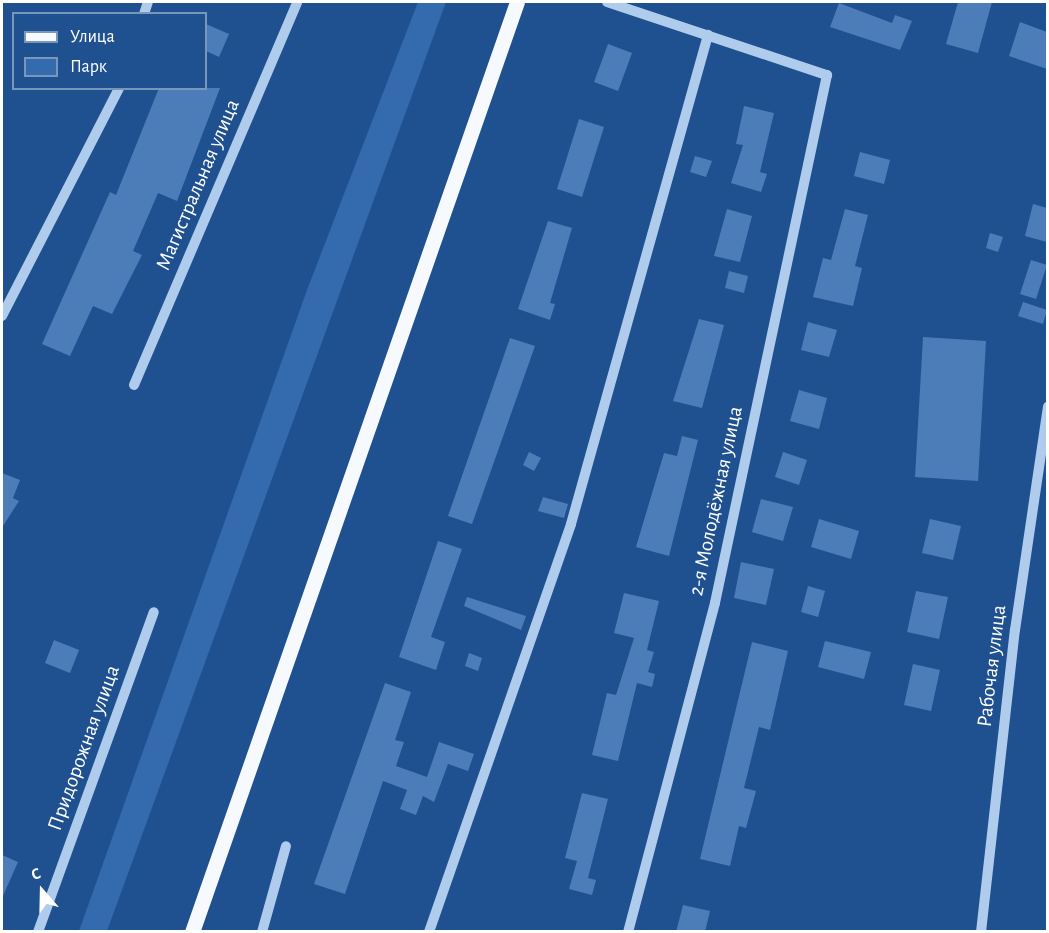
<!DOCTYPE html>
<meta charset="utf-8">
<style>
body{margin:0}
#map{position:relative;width:1049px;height:933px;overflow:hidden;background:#1f5191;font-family:"Alegreya Sans",sans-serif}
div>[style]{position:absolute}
.green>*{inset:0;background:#336bae}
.building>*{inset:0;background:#4c7db9}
.minor>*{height:10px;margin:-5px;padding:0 5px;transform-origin:5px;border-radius:5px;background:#b0cced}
.major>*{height:15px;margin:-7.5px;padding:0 7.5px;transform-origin:7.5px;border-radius:7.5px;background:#f6faff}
span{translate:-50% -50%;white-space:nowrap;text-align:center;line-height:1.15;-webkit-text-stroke:6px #1f5191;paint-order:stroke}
.street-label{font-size:21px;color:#fff}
.frame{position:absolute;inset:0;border:3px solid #fff;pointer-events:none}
.legend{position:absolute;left:12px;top:12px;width:195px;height:78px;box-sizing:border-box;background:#1f5191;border:2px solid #7997bd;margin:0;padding:8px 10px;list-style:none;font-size:18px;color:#fff}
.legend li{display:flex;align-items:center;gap:12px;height:30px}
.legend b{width:30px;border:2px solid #7997bd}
.north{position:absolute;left:12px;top:861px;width:60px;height:60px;-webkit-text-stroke:4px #1f5191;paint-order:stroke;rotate:340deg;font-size:16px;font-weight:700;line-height:24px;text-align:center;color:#fff}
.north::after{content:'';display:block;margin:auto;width:21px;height:27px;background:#fff;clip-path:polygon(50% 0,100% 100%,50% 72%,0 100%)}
</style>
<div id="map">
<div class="green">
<div style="clip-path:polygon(418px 2px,446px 2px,107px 931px,79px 931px,307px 290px)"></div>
</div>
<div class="building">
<div style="clip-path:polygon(958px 2px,992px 2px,978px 53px,946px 44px)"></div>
<div style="clip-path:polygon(839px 3px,892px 23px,895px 15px,912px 21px,900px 50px,830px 27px)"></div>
<div style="clip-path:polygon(1020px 22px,1047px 32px,1047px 69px,1009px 56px)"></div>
<div style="clip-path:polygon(206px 24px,229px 34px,219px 57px,206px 51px)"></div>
<div style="clip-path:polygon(608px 44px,632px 53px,618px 91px,594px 82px)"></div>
<div style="clip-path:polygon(159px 88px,220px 88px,177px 201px,158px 193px,133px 251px,142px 255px,112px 314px,93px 306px,70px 356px,42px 344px,110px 192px,116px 195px)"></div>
<div style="clip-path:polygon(744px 106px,774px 113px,760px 172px,767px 174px,761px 192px,731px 183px,743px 145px,736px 144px)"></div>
<div style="clip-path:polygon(579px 119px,604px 127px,582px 197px,557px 189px)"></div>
<div style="clip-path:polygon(860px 152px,890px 160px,884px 184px,854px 176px)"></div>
<div style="clip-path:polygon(695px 156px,712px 161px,706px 177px,690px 172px)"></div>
<div style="clip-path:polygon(1033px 204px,1047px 208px,1047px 242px,1025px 236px)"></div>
<div style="clip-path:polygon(727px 209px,752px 216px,740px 262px,714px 256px)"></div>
<div style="clip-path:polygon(845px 209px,868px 215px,855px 266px,862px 268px,853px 306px,813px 297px,823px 258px,831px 260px)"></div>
<div style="clip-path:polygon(548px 221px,572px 228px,550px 303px,555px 304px,550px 320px,518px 309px)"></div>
<div style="clip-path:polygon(990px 233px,1003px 237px,998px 252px,986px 248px)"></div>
<div style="clip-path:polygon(1031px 260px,1047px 265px,1036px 299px,1020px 294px)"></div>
<div style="clip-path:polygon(729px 271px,748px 276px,744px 293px,725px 288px)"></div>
<div style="clip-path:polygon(1023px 302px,1047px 310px,1043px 324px,1018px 316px)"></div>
<div style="clip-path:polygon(699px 319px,724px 325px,702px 408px,673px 401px)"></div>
<div style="clip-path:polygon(808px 322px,837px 330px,829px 357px,801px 350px)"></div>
<div style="clip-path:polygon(923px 337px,986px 341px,978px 481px,915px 477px)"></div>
<div style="clip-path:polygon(510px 338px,535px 346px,472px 524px,448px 516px)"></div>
<div style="clip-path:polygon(799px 390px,827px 398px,819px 429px,790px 421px)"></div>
<div style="clip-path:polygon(682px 436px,698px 440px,669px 556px,636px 547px,664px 453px,677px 456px)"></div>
<div style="clip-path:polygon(529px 452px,541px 458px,534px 471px,523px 465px)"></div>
<div style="clip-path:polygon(783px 452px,807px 460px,799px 485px,775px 477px)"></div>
<div style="clip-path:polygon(2px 473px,20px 480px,13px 498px,19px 501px,3px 526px)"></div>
<div style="clip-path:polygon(543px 497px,568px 504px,564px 518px,538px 511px)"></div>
<div style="clip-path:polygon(761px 499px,793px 507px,783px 541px,752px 532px)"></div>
<div style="clip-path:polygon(819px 519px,859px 531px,851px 559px,811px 547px)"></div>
<div style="clip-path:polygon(930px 519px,961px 526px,953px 560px,922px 553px)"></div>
<div style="clip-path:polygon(438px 541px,462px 549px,431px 637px,445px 642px,436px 670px,399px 657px)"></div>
<div style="clip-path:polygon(741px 562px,774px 569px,766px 605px,734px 598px)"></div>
<div style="clip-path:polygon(808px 586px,825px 591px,818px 617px,801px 612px)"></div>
<div style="clip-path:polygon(916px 591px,948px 597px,939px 639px,907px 632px)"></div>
<div style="clip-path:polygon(624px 593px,659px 601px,647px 650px,654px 652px,648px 672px,655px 674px,652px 687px,637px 683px,618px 761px,592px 755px,607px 693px,616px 695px,634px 638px,614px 633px)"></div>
<div style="clip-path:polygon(467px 597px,526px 616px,521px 630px,464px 606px)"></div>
<div style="clip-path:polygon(54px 640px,79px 650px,70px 673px,45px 663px)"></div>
<div style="clip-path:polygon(825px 641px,871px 652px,864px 679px,818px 667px)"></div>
<div style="clip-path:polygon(752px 642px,788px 651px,770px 730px,759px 727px,744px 788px,756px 791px,746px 828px,739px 826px,730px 866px,700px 859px)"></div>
<div style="clip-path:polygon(469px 653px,482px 658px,478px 671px,465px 666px)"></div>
<div style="clip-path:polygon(913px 664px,940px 670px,931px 711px,904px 705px)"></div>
<div style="clip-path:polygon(385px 683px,411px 692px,395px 740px,404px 742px,396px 766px,427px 777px,439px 742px,474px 754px,468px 771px,448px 764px,434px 802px,423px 796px,416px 815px,400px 809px,407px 790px,383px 781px,345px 894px,314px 884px)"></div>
<div style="clip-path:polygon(582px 793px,608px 799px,588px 878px,596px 880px,592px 895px,569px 889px,577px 861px,565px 858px)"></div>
<div style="clip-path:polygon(2px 855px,18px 862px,2px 898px)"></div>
<div style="clip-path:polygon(683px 905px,710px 911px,705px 932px,676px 932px)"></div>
</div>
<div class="minor">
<div style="left:607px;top:2px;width:232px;rotate:18.4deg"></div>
<div style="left:827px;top:75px;width:540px;rotate:101.98deg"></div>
<div style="left:715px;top:603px;width:340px;rotate:104.8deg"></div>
<div style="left:144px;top:14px;width:13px;rotate:-72deg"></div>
<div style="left:2px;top:316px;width:256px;rotate:-62.8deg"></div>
<div style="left:134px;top:385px;width:416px;rotate:-66.9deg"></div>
<div style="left:38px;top:932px;width:340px;rotate:-70.1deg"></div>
<div style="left:262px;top:932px;width:89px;rotate:-74.4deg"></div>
<div style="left:429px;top:932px;width:432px;rotate:-70.8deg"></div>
<div style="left:571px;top:524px;width:508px;rotate:-74.35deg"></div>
<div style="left:981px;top:932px;width:304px;rotate:-83.6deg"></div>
<div style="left:1015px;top:630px;width:226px;rotate:-81.6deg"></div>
</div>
<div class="major">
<div style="left:192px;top:932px;width:985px;rotate:-70.74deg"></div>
</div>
<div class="street-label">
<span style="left:198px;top:185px;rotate:-67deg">Магистральная улица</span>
<span style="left:716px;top:501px;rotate:-78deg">2-я Молодёжная улица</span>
<span style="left:992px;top:666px;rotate:-83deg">Рабочая улица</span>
<span style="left:84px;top:748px;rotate:-70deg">Придорожная улица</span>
</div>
<div class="frame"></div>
<ul class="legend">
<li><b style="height:8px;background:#f6faff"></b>Улица</li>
<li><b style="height:16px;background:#336bae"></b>Парк</li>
</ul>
<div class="north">С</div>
</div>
